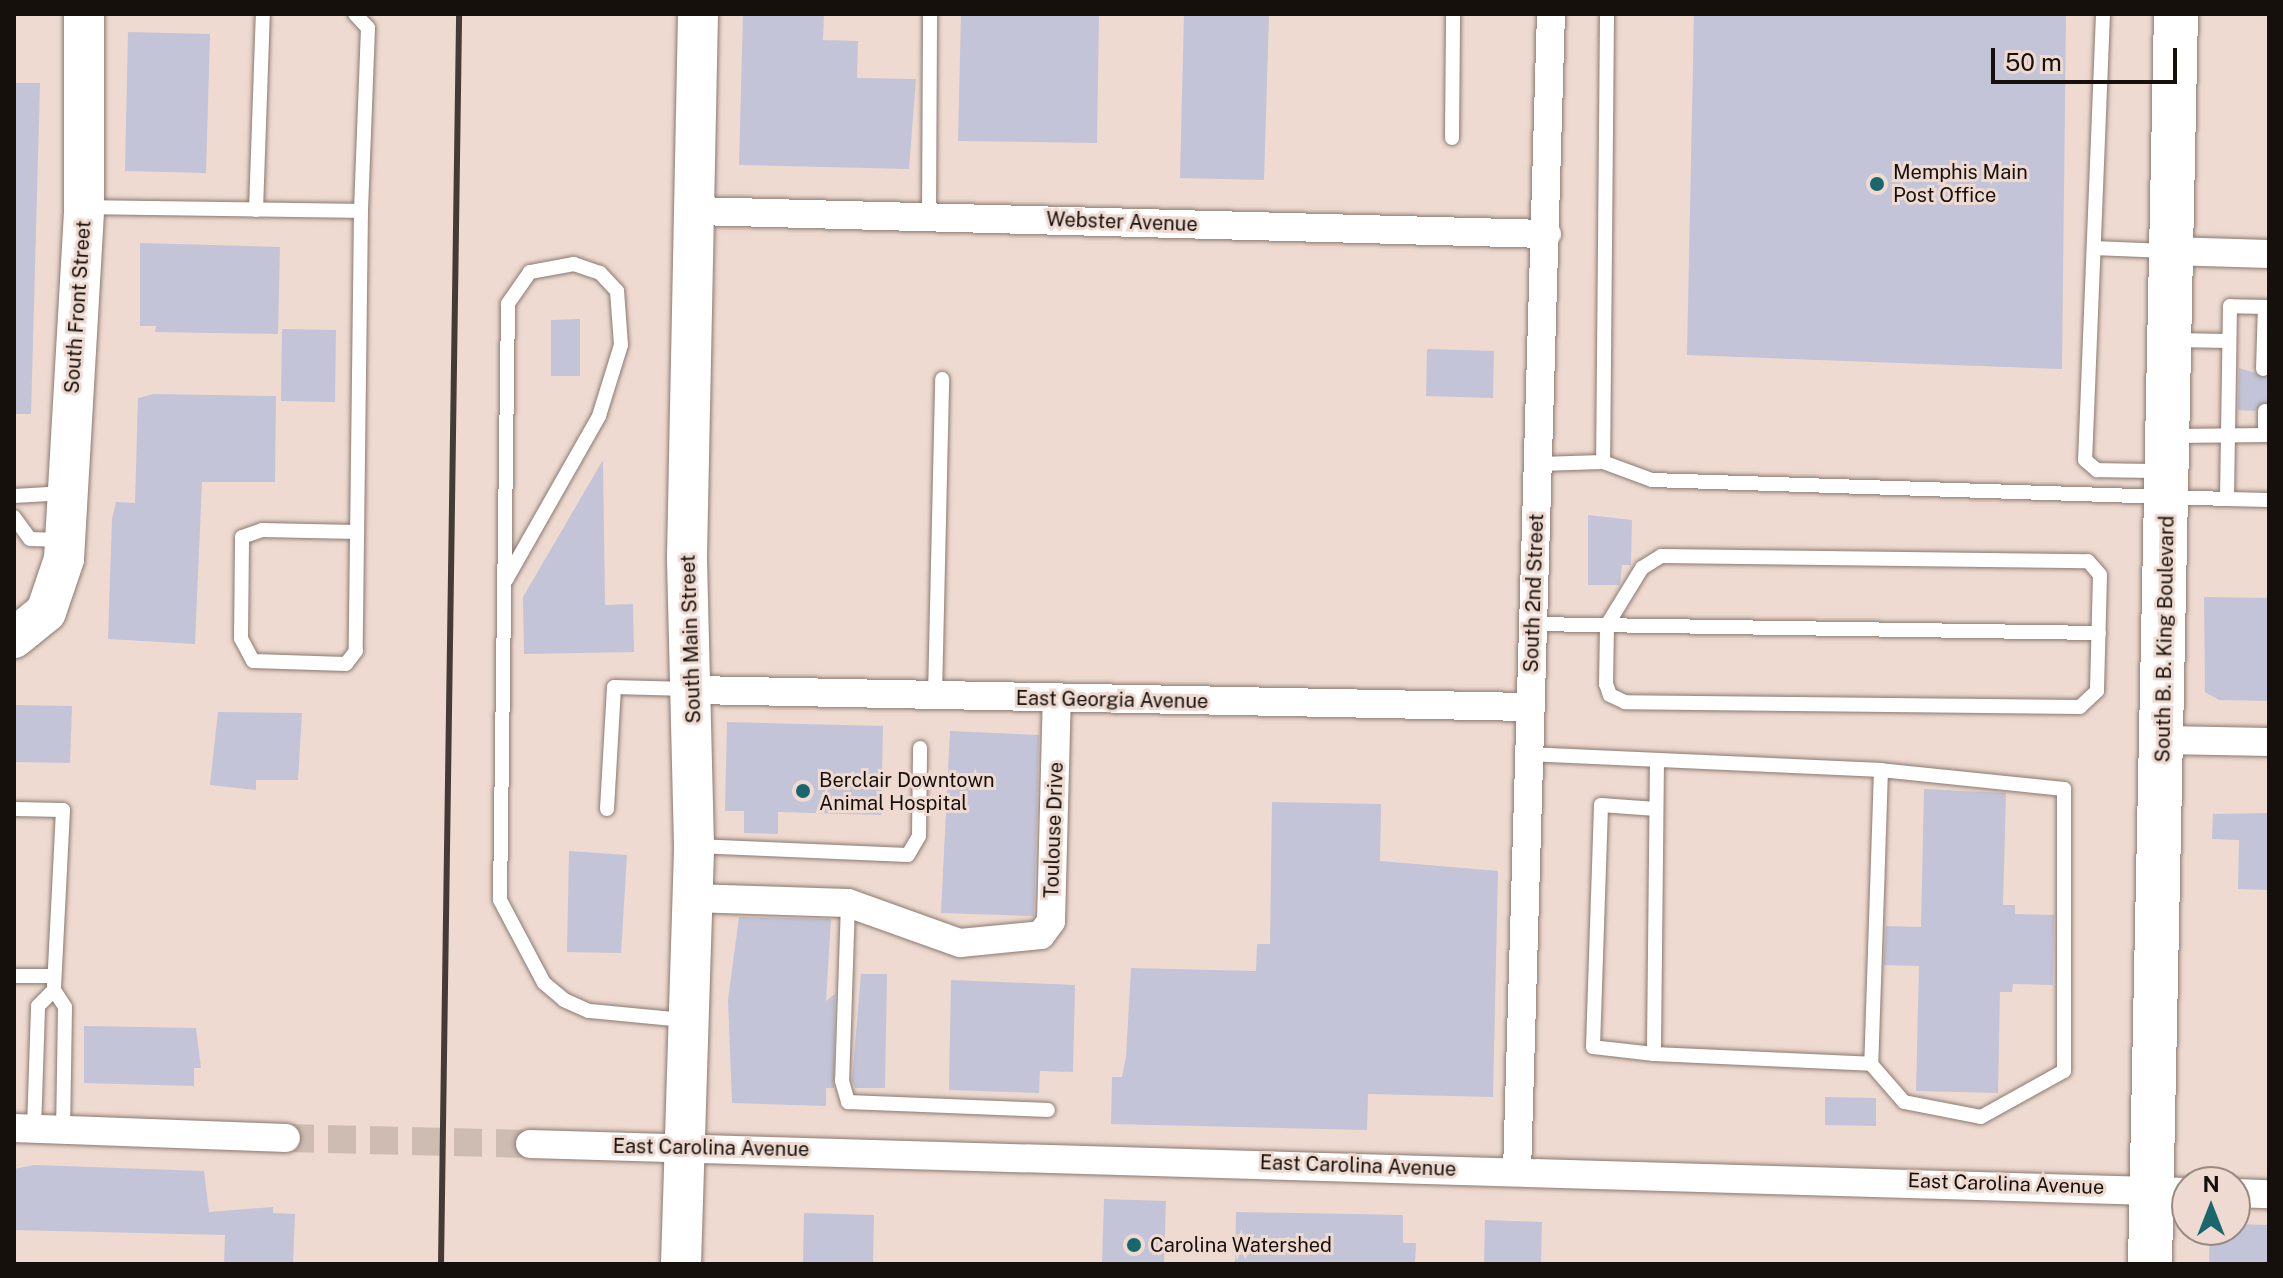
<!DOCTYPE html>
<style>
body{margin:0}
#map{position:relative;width:2283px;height:1278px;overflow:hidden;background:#eedad0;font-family:"Public Sans",sans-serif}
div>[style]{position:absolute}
.building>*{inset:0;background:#c3c4d7}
.street-tunnel>*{height:28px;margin-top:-14px;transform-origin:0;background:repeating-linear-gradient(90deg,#cebcb3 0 28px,transparent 0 42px)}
.roads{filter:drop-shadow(0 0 2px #8b7970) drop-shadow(0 0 2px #8b7970)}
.lane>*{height:14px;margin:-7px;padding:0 7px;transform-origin:7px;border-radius:7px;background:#fff}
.street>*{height:28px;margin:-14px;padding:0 14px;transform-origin:14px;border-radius:14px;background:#fff}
.secondary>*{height:40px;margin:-20px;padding:0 20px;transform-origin:20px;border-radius:20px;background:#fff}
.primary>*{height:44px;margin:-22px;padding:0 22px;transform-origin:22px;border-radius:22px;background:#fff}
.rail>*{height:6px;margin:-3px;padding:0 3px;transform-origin:3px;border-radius:3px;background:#443b36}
.dots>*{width:22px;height:22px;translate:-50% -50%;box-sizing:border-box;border:4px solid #eedad0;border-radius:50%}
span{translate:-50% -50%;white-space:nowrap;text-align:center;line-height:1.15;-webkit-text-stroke:6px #eedad0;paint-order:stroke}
.poi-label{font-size:20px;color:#16100c}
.left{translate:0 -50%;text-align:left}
.street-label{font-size:20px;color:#16100c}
.frame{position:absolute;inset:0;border:16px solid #16100c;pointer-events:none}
.north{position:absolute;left:2171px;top:1166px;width:80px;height:80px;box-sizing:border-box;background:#eedad0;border:2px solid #988982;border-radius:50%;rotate:0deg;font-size:22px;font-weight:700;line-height:32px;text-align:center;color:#16100c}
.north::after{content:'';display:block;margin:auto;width:28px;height:36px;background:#19666d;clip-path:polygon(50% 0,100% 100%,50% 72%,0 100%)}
.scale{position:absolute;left:1991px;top:48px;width:186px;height:36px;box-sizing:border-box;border:4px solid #16100c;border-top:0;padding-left:10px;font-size:24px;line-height:28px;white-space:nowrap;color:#16100c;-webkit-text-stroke:6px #eedad0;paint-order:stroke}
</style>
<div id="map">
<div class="building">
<div style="clip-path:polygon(743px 14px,824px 14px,823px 40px,858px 41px,857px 78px,916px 79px,909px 169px,739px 165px)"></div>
<div style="clip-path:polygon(961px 14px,1099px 14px,1097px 143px,958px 141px)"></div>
<div style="clip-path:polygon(1184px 14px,1269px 14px,1264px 180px,1180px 178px)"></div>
<div style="clip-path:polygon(1694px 14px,2066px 14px,2062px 369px,1687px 355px)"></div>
<div style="clip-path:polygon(128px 32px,210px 34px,206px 173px,125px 171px)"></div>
<div style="clip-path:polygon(14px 83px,40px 83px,31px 414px,14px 414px)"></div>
<div style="clip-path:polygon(140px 243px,280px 247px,278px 334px,155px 332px,156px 326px,140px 326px)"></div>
<div style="clip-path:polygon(580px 319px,580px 376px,551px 376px,551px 320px)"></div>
<div style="clip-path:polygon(282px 329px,336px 330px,335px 402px,281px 401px)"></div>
<div style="clip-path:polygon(1427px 349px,1494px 351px,1493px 398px,1426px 396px)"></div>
<div style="clip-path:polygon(2239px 368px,2269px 377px,2269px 402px,2255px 411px,2238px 410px)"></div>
<div style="clip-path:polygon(154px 394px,276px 396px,275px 482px,202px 482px,195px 644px,108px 639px,112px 519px,116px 502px,135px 503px,138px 398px)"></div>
<div style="clip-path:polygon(603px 460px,605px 605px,633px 604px,634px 652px,524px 654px,523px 597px)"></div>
<div style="clip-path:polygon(1588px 515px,1632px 520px,1631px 565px,1622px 565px,1620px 585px,1588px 585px)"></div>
<div style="clip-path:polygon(2204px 597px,2269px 598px,2269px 701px,2219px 700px,2205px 692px)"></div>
<div style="clip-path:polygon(14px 705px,72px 706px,70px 763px,14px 762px)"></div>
<div style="clip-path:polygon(218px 712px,302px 713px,298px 780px,256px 780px,256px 790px,210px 785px)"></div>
<div style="clip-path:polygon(727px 722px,883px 726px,881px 815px,778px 812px,778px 834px,744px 833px,744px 811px,725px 811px)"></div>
<div style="clip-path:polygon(950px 731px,1039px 735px,1034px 916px,941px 913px)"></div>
<div style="clip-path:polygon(1924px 789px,2006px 793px,2003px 905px,2015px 905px,2015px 914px,2054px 915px,2053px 985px,2013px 984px,2012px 992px,2000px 992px,1998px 1093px,1916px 1091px,1919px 966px,1884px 965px,1886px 926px,1921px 927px)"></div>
<div style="clip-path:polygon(1272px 802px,1381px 804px,1380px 861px,1498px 871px,1493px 1097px,1368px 1094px,1367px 1130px,1111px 1124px,1112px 1077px,1122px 1077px,1126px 1057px,1131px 968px,1256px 971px,1257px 944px,1270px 944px)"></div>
<div style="clip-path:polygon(2269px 813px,2269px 890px,2238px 889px,2239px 840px,2212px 839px,2213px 814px)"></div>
<div style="clip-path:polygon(569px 851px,627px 855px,621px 953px,567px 952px)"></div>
<div style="clip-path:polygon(739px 917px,831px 919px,826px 1001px,835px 994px,834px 1088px,826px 1088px,826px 1106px,732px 1103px,728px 1000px)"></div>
<div style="clip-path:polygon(861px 974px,887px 974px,885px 1088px,855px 1088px,852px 1080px)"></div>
<div style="clip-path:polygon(951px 980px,1075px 985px,1073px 1072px,1040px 1071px,1039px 1093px,949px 1090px)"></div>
<div style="clip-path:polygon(84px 1026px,196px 1028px,201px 1068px,194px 1068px,194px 1086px,84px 1083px)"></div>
<div style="clip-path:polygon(1825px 1097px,1876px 1098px,1876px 1126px,1825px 1125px)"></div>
<div style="clip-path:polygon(34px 1165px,204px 1171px,209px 1212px,273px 1207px,273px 1213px,295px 1214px,293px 1264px,224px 1264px,225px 1235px,14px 1230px,14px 1169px)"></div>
<div style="clip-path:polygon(1104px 1199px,1166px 1201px,1164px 1264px,1102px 1264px)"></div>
<div style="clip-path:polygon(1236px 1212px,1403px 1215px,1403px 1243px,1416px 1243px,1415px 1264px,1235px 1264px)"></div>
<div style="clip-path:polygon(804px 1213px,874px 1215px,873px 1264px,803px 1264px)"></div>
<div style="clip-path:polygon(1485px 1220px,1542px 1222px,1541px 1264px,1484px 1264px)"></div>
<div style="clip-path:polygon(2235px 1224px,2269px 1225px,2269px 1264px,2209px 1264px,2210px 1230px,2235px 1230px)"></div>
</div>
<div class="street-tunnel">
<div style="left:286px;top:1138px;width:244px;rotate:1.4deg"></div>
</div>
<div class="roads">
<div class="lane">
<div style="left:355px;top:14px;width:19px;rotate:47deg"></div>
<div style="left:368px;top:28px;width:183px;rotate:92.2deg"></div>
<div style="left:1607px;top:14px;width:448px;rotate:90.5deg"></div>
<div style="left:1603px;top:462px;width:52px;rotate:20.2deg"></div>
<div style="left:1652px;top:480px;width:575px;rotate:1.89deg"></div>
<div style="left:2103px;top:14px;width:446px;rotate:92.3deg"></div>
<div style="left:2085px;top:460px;width:16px;rotate:40deg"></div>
<div style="left:2097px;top:470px;width:66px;rotate:0.9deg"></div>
<div style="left:1452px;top:138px;width:124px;rotate:-89.5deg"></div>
<div style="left:85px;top:207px;width:276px;rotate:0.8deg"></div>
<div style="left:361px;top:211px;width:440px;rotate:90.7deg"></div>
<div style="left:356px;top:651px;width:16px;rotate:128deg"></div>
<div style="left:346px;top:664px;width:93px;rotate:-178.2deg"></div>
<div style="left:253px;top:661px;width:26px;rotate:-118deg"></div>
<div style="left:241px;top:638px;width:101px;rotate:-89.4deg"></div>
<div style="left:242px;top:537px;width:21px;rotate:-19deg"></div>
<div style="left:262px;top:530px;width:95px;rotate:1.2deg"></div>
<div style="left:256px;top:210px;width:196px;rotate:-88deg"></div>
<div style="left:929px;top:216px;width:202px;rotate:-89.7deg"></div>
<div style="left:2094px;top:248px;width:72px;rotate:2.4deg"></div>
<div style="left:2269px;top:307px;width:39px;rotate:-179deg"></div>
<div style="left:2230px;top:306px;width:193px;rotate:90.9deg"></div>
<div style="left:2227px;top:499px;width:42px;rotate:1.4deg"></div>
<div style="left:2173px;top:340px;width:56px;rotate:1deg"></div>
<div style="left:2263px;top:369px;width:62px;rotate:-88.2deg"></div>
<div style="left:2265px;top:411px;width:24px;rotate:90deg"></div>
<div style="left:2172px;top:436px;width:97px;rotate:-0.6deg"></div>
<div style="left:1539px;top:464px;width:64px;rotate:-1.8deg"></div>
<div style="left:14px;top:496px;width:52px;rotate:-3.3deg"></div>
<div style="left:14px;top:517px;width:27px;rotate:54deg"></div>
<div style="left:30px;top:539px;width:32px;rotate:2deg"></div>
<div style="left:1661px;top:556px;width:427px;rotate:0.7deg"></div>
<div style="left:2088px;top:561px;width:18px;rotate:49deg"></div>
<div style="left:2100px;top:575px;width:116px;rotate:91.5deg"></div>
<div style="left:2097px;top:691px;width:23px;rotate:137deg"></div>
<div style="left:2080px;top:707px;width:455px;rotate:-179.4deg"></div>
<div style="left:1625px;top:702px;width:17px;rotate:-155deg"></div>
<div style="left:1610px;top:695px;width:12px;rotate:-110deg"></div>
<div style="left:1606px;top:684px;width:59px;rotate:-89deg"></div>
<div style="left:1607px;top:625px;width:67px;rotate:-58.4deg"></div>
<div style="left:1642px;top:568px;width:22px;rotate:-32deg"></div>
<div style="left:506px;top:580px;width:189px;rotate:-60.4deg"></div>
<div style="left:599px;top:416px;width:74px;rotate:-72.8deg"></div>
<div style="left:621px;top:345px;width:54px;rotate:-94.2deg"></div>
<div style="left:617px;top:291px;width:25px;rotate:-133deg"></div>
<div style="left:600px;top:273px;width:28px;rotate:-161deg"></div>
<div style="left:574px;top:264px;width:45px;rotate:169.7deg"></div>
<div style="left:530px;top:272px;width:39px;rotate:125deg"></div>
<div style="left:508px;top:304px;width:596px;rotate:90.77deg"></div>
<div style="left:500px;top:900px;width:94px;rotate:62.1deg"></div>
<div style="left:544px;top:983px;width:26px;rotate:40deg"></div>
<div style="left:564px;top:1000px;width:27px;rotate:24deg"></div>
<div style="left:589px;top:1011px;width:96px;rotate:5.4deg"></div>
<div style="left:1532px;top:624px;width:567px;rotate:0.91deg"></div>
<div style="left:935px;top:696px;width:317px;rotate:-88.7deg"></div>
<div style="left:1528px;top:754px;width:353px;rotate:2.6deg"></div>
<div style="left:1881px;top:770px;width:294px;rotate:91.9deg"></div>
<div style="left:1871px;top:1064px;width:50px;rotate:49deg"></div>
<div style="left:1904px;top:1102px;width:78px;rotate:11deg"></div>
<div style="left:1981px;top:1117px;width:95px;rotate:-29deg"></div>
<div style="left:2064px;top:1071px;width:282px;rotate:-90deg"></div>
<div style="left:2064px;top:789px;width:184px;rotate:-174.1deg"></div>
<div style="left:1657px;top:760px;width:294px;rotate:90.6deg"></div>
<div style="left:1654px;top:1054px;width:217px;rotate:2.6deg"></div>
<div style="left:14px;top:809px;width:49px;rotate:1.2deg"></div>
<div style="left:63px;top:810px;width:180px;rotate:92.9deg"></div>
<div style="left:607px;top:809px;width:122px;rotate:-86.7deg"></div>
<div style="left:614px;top:687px;width:73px;rotate:1.6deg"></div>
<div style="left:695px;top:846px;width:213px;rotate:2.4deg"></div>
<div style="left:908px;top:855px;width:22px;rotate:-60deg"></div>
<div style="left:919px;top:836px;width:88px;rotate:-89.3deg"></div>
<div style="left:848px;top:903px;width:178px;rotate:91.9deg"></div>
<div style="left:842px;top:1081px;width:22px;rotate:74deg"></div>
<div style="left:848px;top:1102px;width:200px;rotate:2.3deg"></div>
<div style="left:14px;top:976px;width:40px"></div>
<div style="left:1654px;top:1054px;width:61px;rotate:-173.5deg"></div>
<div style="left:1593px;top:1047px;width:242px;rotate:-88.1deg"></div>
<div style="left:1601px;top:805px;width:55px;rotate:4.2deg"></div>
<div style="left:34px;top:1129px;width:123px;rotate:-88.1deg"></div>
<div style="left:38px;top:1006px;width:23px;rotate:-45deg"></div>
<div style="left:54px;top:990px;width:20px;rotate:57deg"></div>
<div style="left:65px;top:1007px;width:123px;rotate:90.9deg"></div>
</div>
<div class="street">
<div style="left:696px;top:211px;width:851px;rotate:1.55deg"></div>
<div style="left:2169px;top:251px;width:100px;rotate:1.7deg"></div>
<div style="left:695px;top:690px;width:834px;rotate:1.17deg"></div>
<div style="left:2164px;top:740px;width:105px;rotate:1.1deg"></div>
<div style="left:691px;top:898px;width:157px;rotate:1.8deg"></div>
<div style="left:848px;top:903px;width:119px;rotate:19.7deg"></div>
<div style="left:960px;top:943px;width:81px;rotate:-5.6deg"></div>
<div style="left:1041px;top:935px;width:17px;rotate:-54deg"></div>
<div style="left:1051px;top:921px;width:222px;rotate:-88.5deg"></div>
<div style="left:14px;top:1128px;width:272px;rotate:2.1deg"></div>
<div style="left:530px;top:1144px;width:1658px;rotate:1.66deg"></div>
<div style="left:1517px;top:1172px;width:1158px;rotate:-88.32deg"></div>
<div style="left:2235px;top:1193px;width:34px;rotate:2deg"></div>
</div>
<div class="secondary">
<div style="left:14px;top:638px;width:41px;rotate:-39.1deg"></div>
<div style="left:46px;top:612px;width:56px;rotate:-71.2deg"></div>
<div style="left:64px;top:559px;width:353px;rotate:-86.7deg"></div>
<div style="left:84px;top:207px;width:193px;rotate:-90deg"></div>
<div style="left:681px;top:1264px;width:418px;rotate:-88.2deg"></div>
<div style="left:694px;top:846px;width:289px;rotate:-91.4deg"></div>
<div style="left:687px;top:557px;width:543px;rotate:-88.84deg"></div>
</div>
<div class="primary">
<div style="left:2150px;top:1264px;width:1250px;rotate:-88.81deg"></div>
</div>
</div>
<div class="rail">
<div style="left:441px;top:1264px;width:1250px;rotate:-89.17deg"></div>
</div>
<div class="dots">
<div style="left:1877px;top:184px;background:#19666d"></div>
<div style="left:803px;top:791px;background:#19666d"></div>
<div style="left:1134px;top:1245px;background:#19666d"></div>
</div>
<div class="poi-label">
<span class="left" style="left:1893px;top:184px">Memphis Main<br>Post Office</span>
<span class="left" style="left:819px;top:792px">Berclair Downtown<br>Animal Hospital</span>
<span class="left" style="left:1150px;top:1245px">Carolina Watershed</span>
</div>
<div class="street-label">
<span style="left:1122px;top:222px;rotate:2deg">Webster Avenue</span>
<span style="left:78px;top:307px;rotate:-86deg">South Front Street</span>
<span style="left:1534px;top:593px;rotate:-88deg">South 2nd Street</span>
<span style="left:691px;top:639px;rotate:-92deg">South Main Street</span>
<span style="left:2165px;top:639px;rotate:-89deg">South B. B. King Boulevard</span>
<span style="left:1112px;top:700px;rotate:1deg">East Georgia Avenue</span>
<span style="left:1054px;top:830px;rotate:-88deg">Toulouse Drive</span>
<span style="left:711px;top:1148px;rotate:1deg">East Carolina Avenue</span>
<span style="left:1358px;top:1166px;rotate:2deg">East Carolina Avenue</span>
<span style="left:2006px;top:1184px;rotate:2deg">East Carolina Avenue</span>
</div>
<div class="frame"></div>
<div class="north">N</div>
<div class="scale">50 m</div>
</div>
